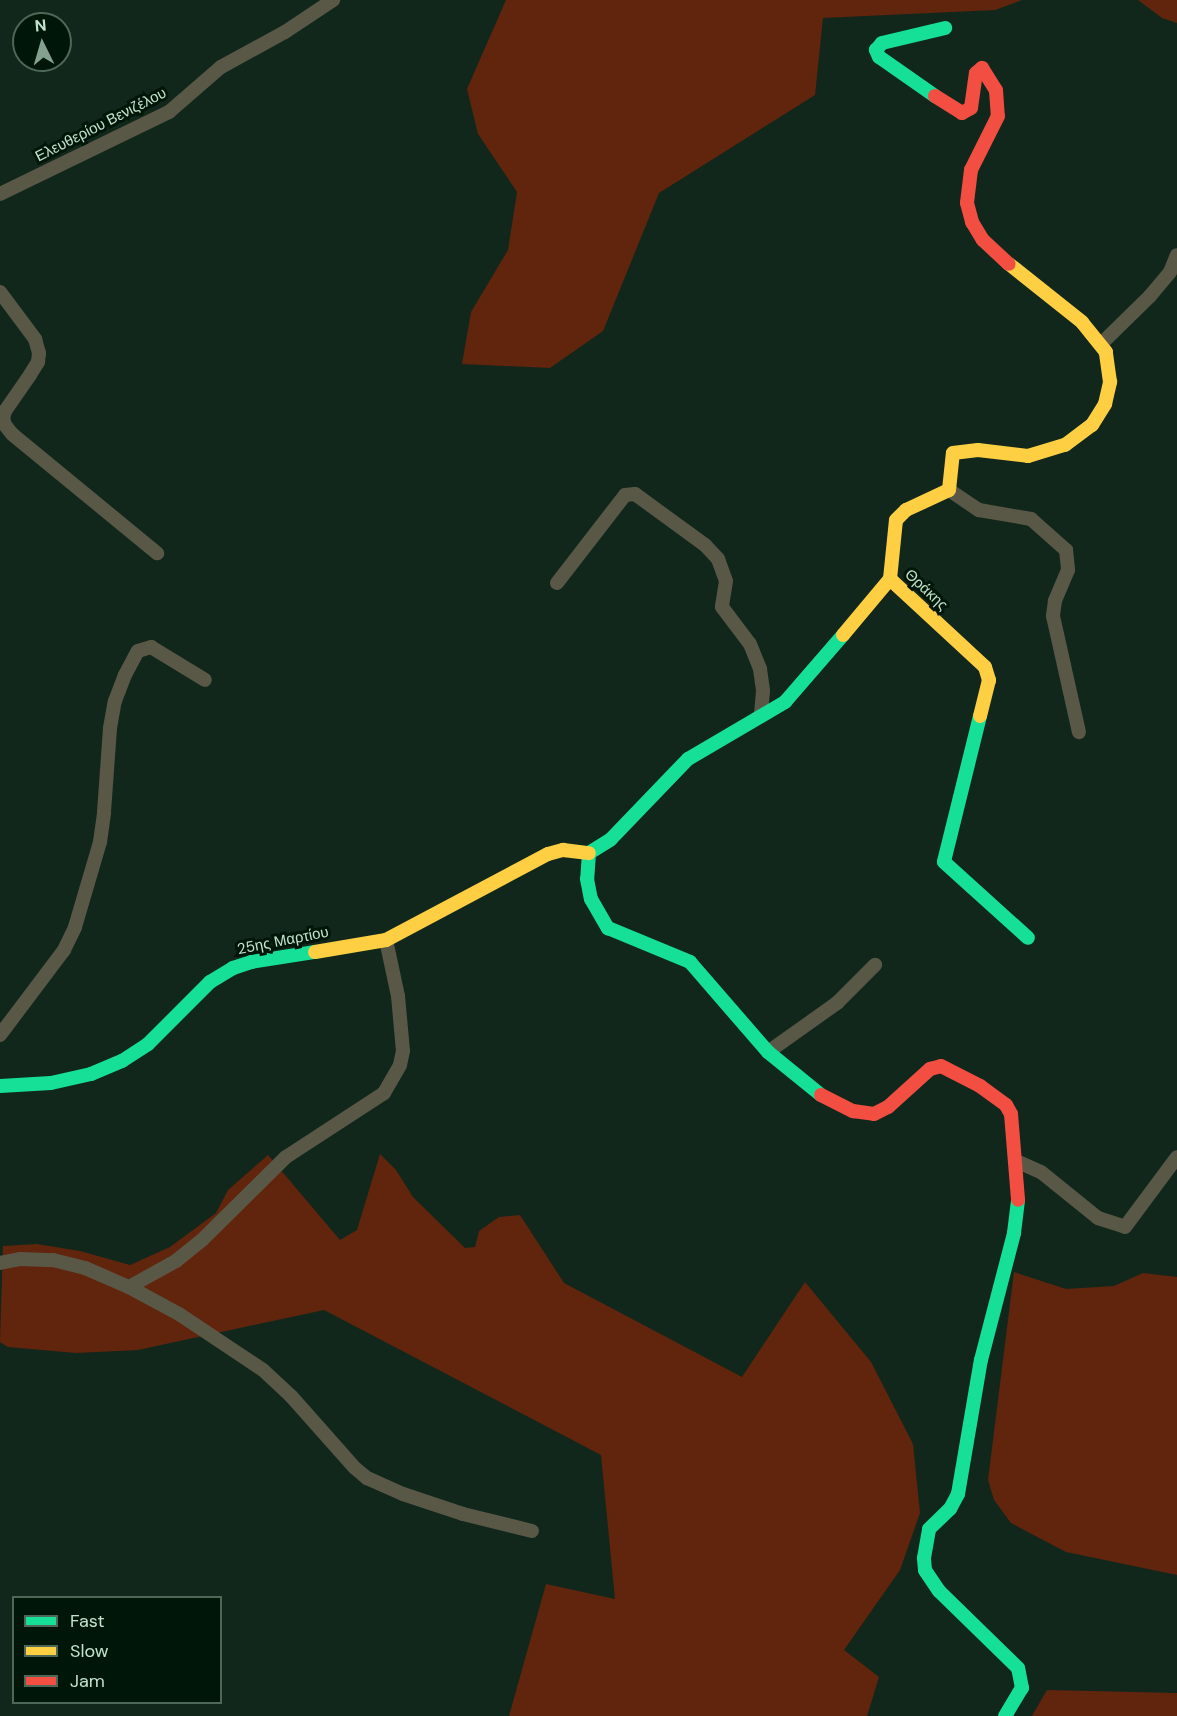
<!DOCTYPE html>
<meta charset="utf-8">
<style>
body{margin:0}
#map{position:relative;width:1177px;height:1716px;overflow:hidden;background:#12271c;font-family:"DM Sans",sans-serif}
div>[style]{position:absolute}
.green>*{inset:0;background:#61240c}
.street>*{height:14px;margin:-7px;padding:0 7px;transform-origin:7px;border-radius:7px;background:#595846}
.fast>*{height:14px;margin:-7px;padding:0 7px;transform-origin:7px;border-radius:7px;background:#16e098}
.slow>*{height:14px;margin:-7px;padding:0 7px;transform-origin:7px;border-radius:7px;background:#ffcf43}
.jam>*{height:14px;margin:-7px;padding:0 7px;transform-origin:7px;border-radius:7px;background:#f24e42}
span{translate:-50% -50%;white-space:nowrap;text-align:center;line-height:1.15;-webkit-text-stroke:6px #001608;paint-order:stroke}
.street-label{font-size:15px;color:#c1e3cd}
.legend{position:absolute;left:12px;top:1596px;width:210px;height:108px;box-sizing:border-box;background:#001608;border:2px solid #4d6857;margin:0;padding:8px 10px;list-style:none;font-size:18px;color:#c1e3cd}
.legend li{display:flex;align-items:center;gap:12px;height:30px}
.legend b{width:30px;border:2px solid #4d6857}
.north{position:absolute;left:12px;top:12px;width:60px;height:60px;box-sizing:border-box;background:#001608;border:2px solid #4d6857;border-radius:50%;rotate:355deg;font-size:16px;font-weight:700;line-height:24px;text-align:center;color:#c1e3cd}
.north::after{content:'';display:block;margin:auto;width:21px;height:27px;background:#84a18f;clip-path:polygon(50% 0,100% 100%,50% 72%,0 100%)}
</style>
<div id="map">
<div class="green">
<div style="clip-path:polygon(506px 0,1022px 0,995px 10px,823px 18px,815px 95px,659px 193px,603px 331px,550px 368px,462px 364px,471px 312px,508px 250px,517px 192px,478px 134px,467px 89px)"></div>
<div style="clip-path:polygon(1138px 0,1177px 0,1177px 23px,1162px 18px)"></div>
<div style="clip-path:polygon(380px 1154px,396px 1170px,413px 1197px,465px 1248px,475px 1247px,479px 1231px,499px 1217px,520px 1215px,564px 1283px,742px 1377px,805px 1282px,871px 1362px,913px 1444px,920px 1513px,900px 1570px,844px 1650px,879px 1677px,867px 1716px,509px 1716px,546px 1584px,615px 1599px,601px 1455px,324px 1310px,138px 1350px,76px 1353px,8px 1347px,0 1342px,3px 1246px,37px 1244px,80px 1251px,130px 1265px,170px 1247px,216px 1213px,228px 1190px,268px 1155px,340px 1240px,357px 1230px)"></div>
<div style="clip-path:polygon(1014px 1272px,1066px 1289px,1114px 1286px,1143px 1273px,1177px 1277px,1177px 1575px,1066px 1552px,1011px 1523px,994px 1500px,988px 1480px)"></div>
<div style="clip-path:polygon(1047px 1690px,1177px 1693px,1177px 1716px,1032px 1716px)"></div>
</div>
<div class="street">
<div style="left:0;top:194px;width:188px;rotate:-25.9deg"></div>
<div style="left:169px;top:112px;width:69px;rotate:-40.9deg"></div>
<div style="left:221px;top:67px;width:73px;rotate:-28.7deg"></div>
<div style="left:285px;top:32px;width:58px;rotate:-33.7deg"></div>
<div style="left:0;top:292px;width:59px;rotate:53.3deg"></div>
<div style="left:35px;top:339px;width:15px;rotate:74deg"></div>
<div style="left:39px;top:353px;width:9px;rotate:96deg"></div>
<div style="left:38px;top:362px;width:15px;rotate:122deg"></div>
<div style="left:30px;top:375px;width:44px;rotate:124.8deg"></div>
<div style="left:5px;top:411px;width:7px;rotate:106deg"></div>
<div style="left:3px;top:418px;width:7px;rotate:74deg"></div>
<div style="left:5px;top:425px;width:11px;rotate:52deg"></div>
<div style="left:12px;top:434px;width:188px;rotate:39.4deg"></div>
<div style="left:1101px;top:344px;width:69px;rotate:-44.4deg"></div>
<div style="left:1150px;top:296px;width:31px;rotate:-50deg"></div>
<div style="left:1170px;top:272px;width:18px;rotate:-68deg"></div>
<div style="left:949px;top:490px;width:36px;rotate:34deg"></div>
<div style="left:979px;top:510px;width:53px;rotate:9.8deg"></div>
<div style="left:1031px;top:519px;width:47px;rotate:41.5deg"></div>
<div style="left:1066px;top:550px;width:20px;rotate:84deg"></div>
<div style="left:1068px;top:570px;width:34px;rotate:113deg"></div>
<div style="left:1055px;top:601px;width:15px;rotate:98deg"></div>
<div style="left:1053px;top:616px;width:119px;rotate:77.4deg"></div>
<div style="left:557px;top:583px;width:111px;rotate:-52.3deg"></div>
<div style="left:625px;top:495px;width:10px;rotate:-6deg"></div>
<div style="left:635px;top:494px;width:87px;rotate:36.1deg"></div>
<div style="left:705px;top:545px;width:19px;rotate:47deg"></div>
<div style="left:718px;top:559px;width:23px;rotate:70deg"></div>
<div style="left:726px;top:581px;width:26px;rotate:99deg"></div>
<div style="left:722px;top:607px;width:46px;rotate:52.9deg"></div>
<div style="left:750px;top:644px;width:27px;rotate:68deg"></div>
<div style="left:760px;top:669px;width:22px;rotate:82deg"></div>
<div style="left:763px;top:691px;width:25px;rotate:95deg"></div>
<div style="left:0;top:1035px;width:106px;rotate:-53deg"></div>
<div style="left:64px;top:950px;width:25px;rotate:-64deg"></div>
<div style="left:75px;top:927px;width:89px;rotate:-73.6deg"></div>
<div style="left:100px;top:842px;width:30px;rotate:-82deg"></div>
<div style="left:104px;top:812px;width:84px;rotate:-85.9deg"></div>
<div style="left:110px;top:728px;width:27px;rotate:-80deg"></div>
<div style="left:115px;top:701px;width:28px;rotate:-69deg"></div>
<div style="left:125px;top:675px;width:27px;rotate:-62deg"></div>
<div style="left:138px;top:651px;width:14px;rotate:-17deg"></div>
<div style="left:151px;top:647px;width:63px;rotate:31.4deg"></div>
<div style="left:768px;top:1052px;width:85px;rotate:-35.4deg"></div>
<div style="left:837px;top:1003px;width:54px;rotate:-45deg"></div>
<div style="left:1016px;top:1161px;width:27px;rotate:24deg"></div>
<div style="left:1041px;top:1172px;width:73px;rotate:38.9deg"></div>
<div style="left:1098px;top:1218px;width:28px;rotate:18deg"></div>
<div style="left:1125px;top:1227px;width:87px;rotate:-53.4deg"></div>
<div style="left:0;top:1263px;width:20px;rotate:-11deg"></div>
<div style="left:20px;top:1259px;width:33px;rotate:2deg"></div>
<div style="left:53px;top:1260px;width:33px;rotate:14deg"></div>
<div style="left:85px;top:1268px;width:48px;rotate:23.4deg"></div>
<div style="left:129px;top:1287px;width:54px;rotate:-29deg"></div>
<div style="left:176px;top:1261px;width:33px;rotate:-39deg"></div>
<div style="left:202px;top:1240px;width:118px;rotate:-44.7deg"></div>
<div style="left:286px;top:1157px;width:117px;rotate:-33.1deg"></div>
<div style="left:384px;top:1093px;width:32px;rotate:-60deg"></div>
<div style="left:400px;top:1065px;width:14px;rotate:-78deg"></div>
<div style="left:403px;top:1051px;width:55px;rotate:-95.2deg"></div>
<div style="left:398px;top:996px;width:57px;rotate:-102.1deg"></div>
<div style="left:129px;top:1287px;width:57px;rotate:28.4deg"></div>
<div style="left:179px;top:1314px;width:101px;rotate:33.7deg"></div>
<div style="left:263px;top:1370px;width:38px;rotate:43deg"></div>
<div style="left:291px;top:1396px;width:96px;rotate:48.4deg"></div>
<div style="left:355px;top:1468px;width:16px;rotate:40deg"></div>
<div style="left:367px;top:1478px;width:39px;rotate:24deg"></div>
<div style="left:403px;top:1494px;width:63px;rotate:18.4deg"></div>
<div style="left:463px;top:1514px;width:71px;rotate:13.8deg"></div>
</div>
<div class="fast">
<div style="left:935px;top:96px;width:68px;rotate:-145.1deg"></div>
<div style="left:879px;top:57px;width:8px;rotate:-113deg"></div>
<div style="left:876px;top:50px;width:9px;rotate:-49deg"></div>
<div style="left:882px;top:43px;width:65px;rotate:-13.4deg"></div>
<div style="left:980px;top:716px;width:150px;rotate:103.9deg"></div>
<div style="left:944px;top:862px;width:113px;rotate:42.1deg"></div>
<div style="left:589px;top:853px;width:26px;rotate:94deg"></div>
<div style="left:587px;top:879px;width:20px;rotate:79deg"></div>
<div style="left:591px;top:899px;width:34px;rotate:60deg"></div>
<div style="left:608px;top:928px;width:89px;rotate:22.5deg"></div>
<div style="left:690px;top:962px;width:119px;rotate:49.1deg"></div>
<div style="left:768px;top:1052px;width:68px;rotate:39.1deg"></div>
<div style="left:589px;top:853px;width:26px;rotate:-32deg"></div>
<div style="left:611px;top:839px;width:111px;rotate:-46.1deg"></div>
<div style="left:688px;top:759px;width:113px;rotate:-30.4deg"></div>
<div style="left:785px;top:702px;width:89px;rotate:-49.1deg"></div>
<div style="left:0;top:1086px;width:51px;rotate:-3.4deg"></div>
<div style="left:51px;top:1083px;width:41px;rotate:-12.7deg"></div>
<div style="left:91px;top:1074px;width:34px;rotate:-23deg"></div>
<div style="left:122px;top:1061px;width:31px;rotate:-33deg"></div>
<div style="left:148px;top:1044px;width:88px;rotate:-45deg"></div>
<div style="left:210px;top:982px;width:27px;rotate:-31deg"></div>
<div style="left:233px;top:968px;width:19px;rotate:-18deg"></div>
<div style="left:251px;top:962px;width:65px;rotate:-8.9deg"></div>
<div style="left:1005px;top:1716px;width:33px;rotate:-59deg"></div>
<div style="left:1022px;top:1688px;width:20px;rotate:-101deg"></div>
<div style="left:1018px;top:1668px;width:110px;rotate:-135.7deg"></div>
<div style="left:939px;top:1591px;width:25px;rotate:-124deg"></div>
<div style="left:925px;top:1570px;width:12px;rotate:-95deg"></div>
<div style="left:924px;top:1558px;width:29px;rotate:-80deg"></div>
<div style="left:929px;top:1529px;width:29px;rotate:-44deg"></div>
<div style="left:950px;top:1509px;width:17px;rotate:-62deg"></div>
<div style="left:958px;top:1494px;width:136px;rotate:-80.3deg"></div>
<div style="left:981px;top:1360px;width:131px;rotate:-75.4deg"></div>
<div style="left:1014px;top:1233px;width:33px;rotate:-83deg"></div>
</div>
<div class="slow">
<div style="left:890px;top:579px;width:59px;rotate:-84.2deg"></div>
<div style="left:896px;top:520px;width:14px;rotate:-45deg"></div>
<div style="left:906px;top:510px;width:47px;rotate:-24.9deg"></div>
<div style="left:949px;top:490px;width:37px;rotate:-84deg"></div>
<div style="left:953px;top:453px;width:25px;rotate:-7deg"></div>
<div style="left:978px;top:450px;width:50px;rotate:6.8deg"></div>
<div style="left:1028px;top:456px;width:39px;rotate:-17deg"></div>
<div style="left:1065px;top:445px;width:34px;rotate:-37deg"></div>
<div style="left:1092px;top:425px;width:25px;rotate:-58deg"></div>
<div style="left:1105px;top:404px;width:23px;rotate:-77deg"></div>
<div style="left:1110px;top:382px;width:30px;rotate:-98deg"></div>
<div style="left:1106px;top:352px;width:38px;rotate:-129deg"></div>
<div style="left:1082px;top:322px;width:93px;rotate:-141.5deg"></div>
<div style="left:843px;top:635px;width:73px;rotate:-50deg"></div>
<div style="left:890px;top:579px;width:129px;rotate:42.8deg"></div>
<div style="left:985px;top:667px;width:14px;rotate:73deg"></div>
<div style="left:989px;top:680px;width:37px;rotate:104deg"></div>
<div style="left:315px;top:952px;width:72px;rotate:-9.6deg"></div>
<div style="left:386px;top:940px;width:183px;rotate:-28deg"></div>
<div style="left:548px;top:854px;width:16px;rotate:-15deg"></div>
<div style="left:563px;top:850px;width:26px;rotate:7deg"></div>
</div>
<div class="jam">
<div style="left:935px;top:96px;width:32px;rotate:32deg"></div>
<div style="left:962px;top:113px;width:10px;rotate:-29deg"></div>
<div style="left:971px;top:108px;width:35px;rotate:-82deg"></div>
<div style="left:976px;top:73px;width:8px;rotate:-40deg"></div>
<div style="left:982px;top:68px;width:26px;rotate:58deg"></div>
<div style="left:996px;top:90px;width:26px;rotate:86deg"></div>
<div style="left:998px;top:116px;width:60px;rotate:116.6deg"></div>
<div style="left:971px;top:170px;width:33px;rotate:97deg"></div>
<div style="left:967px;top:203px;width:20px;rotate:75deg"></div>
<div style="left:972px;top:222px;width:21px;rotate:59deg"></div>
<div style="left:983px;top:240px;width:35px;rotate:43deg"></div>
<div style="left:821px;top:1095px;width:36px;rotate:27deg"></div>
<div style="left:853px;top:1111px;width:21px;rotate:8deg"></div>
<div style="left:874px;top:1114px;width:16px;rotate:-27deg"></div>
<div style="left:888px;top:1107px;width:57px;rotate:-42.1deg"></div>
<div style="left:930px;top:1069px;width:11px;rotate:-15deg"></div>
<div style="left:941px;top:1066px;width:44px;rotate:27.1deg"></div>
<div style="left:980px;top:1086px;width:32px;rotate:36deg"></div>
<div style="left:1006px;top:1105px;width:10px;rotate:61deg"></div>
<div style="left:1011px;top:1114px;width:86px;rotate:85.3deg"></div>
</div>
<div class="street-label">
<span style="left:101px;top:125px;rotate:-27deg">Ελευθερίου Βενιζέλου</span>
<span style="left:926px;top:590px;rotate:43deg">Θράκης</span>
<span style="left:283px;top:941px;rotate:-11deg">25ης Μαρτίου</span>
</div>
<ul class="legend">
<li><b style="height:8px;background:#16e098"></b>Fast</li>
<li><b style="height:8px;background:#ffcf43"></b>Slow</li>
<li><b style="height:8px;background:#f24e42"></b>Jam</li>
</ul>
<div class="north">N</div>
</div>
